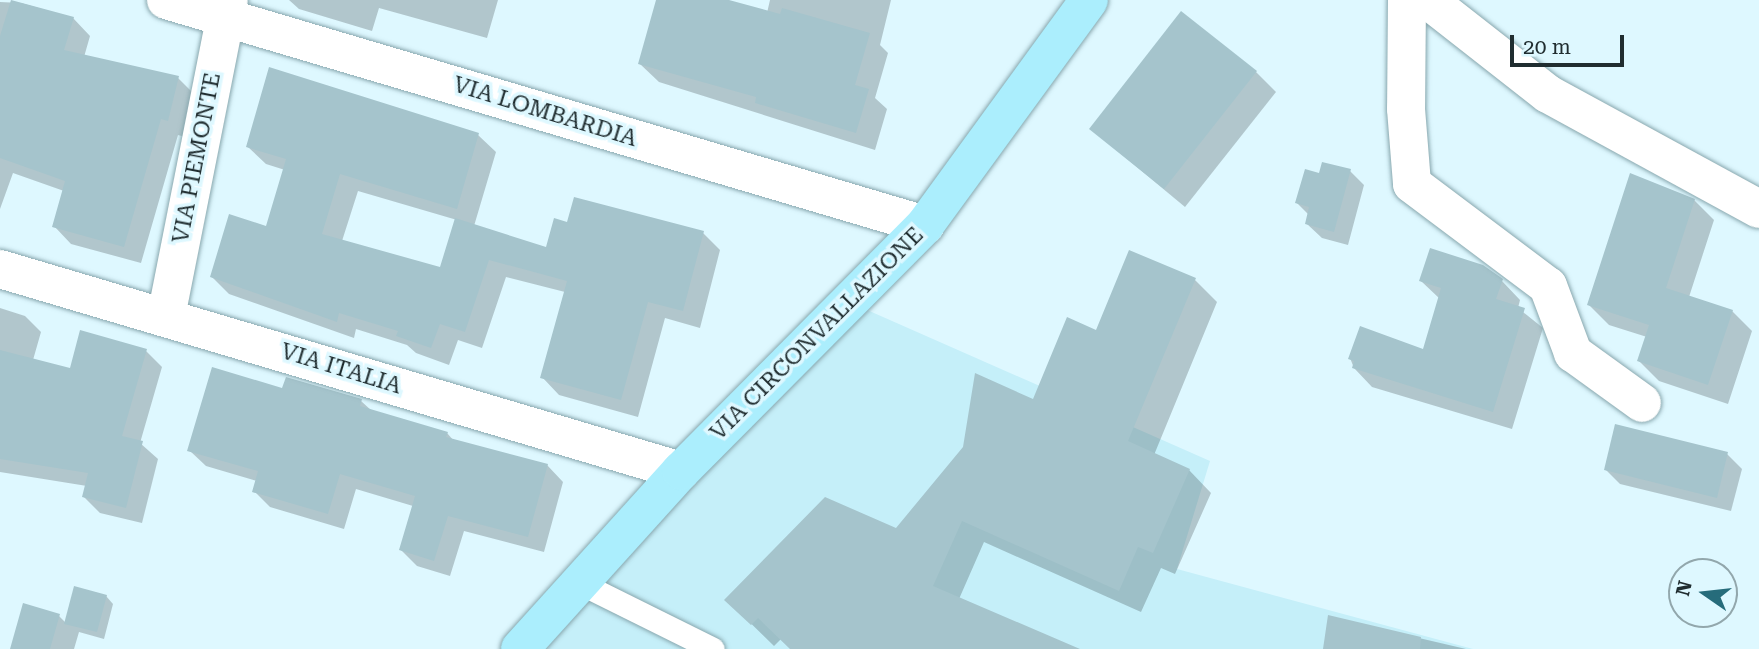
<!DOCTYPE html>
<style>
body{margin:0}
#map{position:relative;width:1759px;height:649px;overflow:hidden;background:#def8ff;font-family:"Roboto Serif",serif}
div>[style]{position:absolute}
.built>*{inset:0;background:#c5eff9}
.shadow>*{inset:0;background:#0003}
.building>*{inset:0;background:#a5c4cc}
.roads{filter:drop-shadow(0 0 2px #88a7ae) drop-shadow(0 0 2px #88a7ae)}
.lane>*{height:23px;margin:-11.5px;padding:0 11.5px;transform-origin:11.5px;border-radius:11.5px;background:#fff}
.street>*{height:38px;margin:-19px;padding:0 19px;transform-origin:19px;border-radius:19px;background:#fff}
.primary>*{height:38px;margin:-19px;padding:0 19px;transform-origin:19px;border-radius:19px;background:#abeefd}
span{translate:-50% -50%;white-space:nowrap;text-align:center;line-height:1.15;-webkit-text-stroke:7px #def8ff;paint-order:stroke}
.street-label{font-size:23px;color:#202d30}
.north{position:absolute;left:1668px;top:558px;width:70px;height:70px;box-sizing:border-box;background:#def8ff;border:2px solid #92a7ac;border-radius:50%;rotate:284deg;font-size:19px;font-weight:700;line-height:28px;text-align:center;color:#202d30}
.north::after{content:'';display:block;margin:auto;width:24px;height:32px;background:#266c7b;clip-path:polygon(50% 0,100% 100%,50% 72%,0 100%)}
.scale{position:absolute;left:1510px;top:35px;width:114px;height:32px;box-sizing:border-box;border:4px solid #202d30;border-top:0;padding-left:9px;font-size:21px;line-height:24px;white-space:nowrap;color:#202d30;-webkit-text-stroke:5px #def8ff;paint-order:stroke}
</style>
<div id="map">
<div class="built">
<div style="clip-path:polygon(849px 302px,1210px 461px,1177px 569px,1473px 649px,540px 649px)"></div>
</div>
<div class="shadow">
<div style="clip-path:polygon(289px 0,498px 0,487px 38px,379px 8px,372px 31px,299px 9px)"></div>
<div style="clip-path:polygon(658px 0,722px 0,767px 13px,770px 0,891px 0,880px 45px,888px 53px,875px 98px,887px 109px,875px 150px,659px 82px,640px 64px)"></div>
<div style="clip-path:polygon(0 2px,21px 3px,73px 18px,90px 36px,84px 57px,178px 78px,195px 95px,185px 137px,178px 135px,141px 263px,71px 244px,54px 226px,64px 191px,13px 173px,0 209px)"></div>
<div style="clip-path:polygon(1256px 72px,1276px 92px,1185px 207px,1091px 129px)"></div>
<div style="clip-path:polygon(evenodd,478px 135px,496px 152px,474px 226px,548px 249px,568px 224px,703px 233px,720px 250px,700px 328px,665px 318px,638px 417px,559px 395px,542px 377px,565px 292px,506px 277px,482px 348px,458px 340px,449px 365px,416px 353px,407px 345px,356px 329px,354px 338px,229px 294px,212px 277px,267px 228px,285px 170px,266px 164px,248px 147px,478px 135px,358px 191px,457px 220px,441px 269px,342px 241px,358px 191px)"></div>
<div style="clip-path:polygon(1350px 171px,1364px 185px,1348px 245px,1322px 238px,1307px 224px,1309px 215px,1297px 203px,1320px 175px)"></div>
<div style="clip-path:polygon(1694px 200px,1714px 220px,1689px 297px,1732px 311px,1752px 331px,1728px 404px,1659px 381px,1639px 361px,1647px 337px,1609px 325px,1589px 305px)"></div>
<div style="clip-path:polygon(1195px 280px,1217px 302px,1154px 455px,1189px 470px,1211px 493px,1175px 574px,1161px 568px,1141px 612px,984px 542px,959px 599px,1076px 649px,792px 649px,781px 639px,774px 646px,727px 600px,896px 530px,1034px 401px,1097px 332px)"></div>
<div style="clip-path:polygon(1421px 281px,1502px 281px,1520px 300px,1518px 308px,1543px 328px,1512px 429px,1372px 387px,1354px 368px,1350px 358px,1424px 351px,1440px 299px)"></div>
<div style="clip-path:polygon(0 308px,25px 316px,41px 332px,33px 360px,71px 371px,146px 351px,162px 367px,140px 443px,158px 459px,142px 523px,100px 513px,84px 497px,87px 486px,0 472px)"></div>
<div style="clip-path:polygon(283px 390px,361px 401px,372px 411px,447px 433px,454px 441px,547px 465px,563px 482px,544px 552px,464px 531px,450px 576px,417px 566px,401px 550px,413px 506px,356px 489px,344px 529px,270px 507px,254px 491px,257px 481px,206px 466px,189px 450px)"></div>
<div style="clip-path:polygon(1727px 454px,1742px 469px,1731px 511px,1620px 484px,1606px 470px)"></div>
<div style="clip-path:polygon(106px 596px,113px 604px,104px 639px,79px 632px,74px 649px,11px 649px,59px 616px,66px 623px)"></div>
<div style="clip-path:polygon(1329px 617px,1466px 649px,1325px 649px)"></div>
</div>
<div class="building">
<div style="clip-path:polygon(11px 0,74px 17px,64px 50px,179px 76px,168px 121px,161px 119px,124px 247px,52px 227px,65px 181px,0 158px,0 36px)"></div>
<div style="clip-path:polygon(656px 0,729px 0,780px 14px,782px 8px,870px 33px,855px 85px,869px 89px,856px 133px,755px 103px,756px 97px,638px 64px)"></div>
<div style="clip-path:polygon(1181px 11px,1257px 71px,1164px 189px,1089px 129px)"></div>
<div style="clip-path:polygon(269px 67px,479px 133px,457px 209px,340px 174px,322px 234px,440px 267px,455px 218px,546px 247px,554px 218px,567px 222px,574px 197px,704px 231px,683px 311px,648px 302px,621px 400px,540px 378px,567px 281px,489px 260px,465px 332px,440px 324px,431px 348px,396px 336px,398px 331px,339px 313px,337px 322px,210px 277px,229px 214px,266px 226px,286px 159px,246px 147px)"></div>
<div style="clip-path:polygon(1322px 162px,1351px 169px,1334px 232px,1305px 224px,1309px 207px,1295px 203px,1305px 169px,1319px 173px)"></div>
<div style="clip-path:polygon(1630px 173px,1695px 199px,1666px 288px,1733px 310px,1708px 385px,1637px 361px,1649px 325px,1587px 305px)"></div>
<div style="clip-path:polygon(1430px 248px,1483px 265px,1503px 279px,1496px 299px,1525px 308px,1493px 412px,1352px 368px,1354px 361px,1348px 359px,1360px 326px,1423px 349px,1441px 288px,1419px 281px)"></div>
<div style="clip-path:polygon(1129px 250px,1196px 278px,1128px 441px,1190px 469px,1153px 553px,1138px 547px,1119px 591px,962px 521px,933px 586px,1080px 649px,790px 649px,758px 618px,751px 625px,724px 600px,825px 497px,896px 528px,963px 447px,975px 373px,1033px 399px,1067px 317px,1096px 330px)"></div>
<div style="clip-path:polygon(80px 330px,147px 349px,122px 436px,143px 441px,126px 508px,82px 497px,88px 473px,0 459px,0 350px,70px 368px)"></div>
<div style="clip-path:polygon(212px 367px,282px 388px,286px 377px,362px 399px,360px 406px,448px 432px,446px 437px,548px 464px,528px 537px,448px 516px,434px 561px,399px 550px,415px 496px,340px 474px,328px 514px,252px 492px,258px 471px,187px 451px)"></div>
<div style="clip-path:polygon(1615px 424px,1728px 452px,1717px 498px,1604px 470px)"></div>
<div style="clip-path:polygon(74px 586px,107px 595px,97px 632px,64px 624px)"></div>
<div style="clip-path:polygon(23px 603px,60px 614px,50px 649px,10px 649px)"></div>
<div style="clip-path:polygon(1328px 615px,1421px 637px,1420px 649px,1323px 649px)"></div>
</div>
<div class="roads">
<div class="lane">
<div style="left:580px;top:583px;width:148px;rotate:26.4deg"></div>
</div>
<div class="street">
<div style="left:166px;top:0;width:792px;rotate:16.51deg"></div>
<div style="left:1407px;top:0;width:109px;rotate:90.5deg"></div>
<div style="left:1406px;top:109px;width:75px;rotate:85.4deg"></div>
<div style="left:1412px;top:184px;width:170px;rotate:36.9deg"></div>
<div style="left:1548px;top:286px;width:72px;rotate:69.5deg"></div>
<div style="left:1573px;top:353px;width:85px;rotate:35.9deg"></div>
<div style="left:1428px;top:0;width:152px;rotate:38.1deg"></div>
<div style="left:1548px;top:94px;width:240px;rotate:28.6deg"></div>
<div style="left:0;top:269px;width:710px;rotate:16.52deg"></div>
<div style="left:166px;top:317px;width:323px;rotate:-78.8deg"></div>
</div>
<div class="primary">
<div style="left:520px;top:649px;width:240px;rotate:-47.9deg"></div>
<div style="left:681px;top:471px;width:346px;rotate:-45.2deg"></div>
<div style="left:925px;top:225px;width:278px;rotate:-53.9deg"></div>
</div>
</div>
<div class="street-label">
<span style="left:545px;top:112px;rotate:17deg">VIA LOMBARDIA</span>
<span style="left:197px;top:158px;rotate:-79deg">VIA PIEMONTE</span>
<span style="left:817px;top:334px;rotate:-45deg">VIA CIRCONVALLAZIONE</span>
<span style="left:341px;top:369px;rotate:17deg">VIA ITALIA</span>
</div>
<div class="north">N</div>
<div class="scale">20 m</div>
</div>
